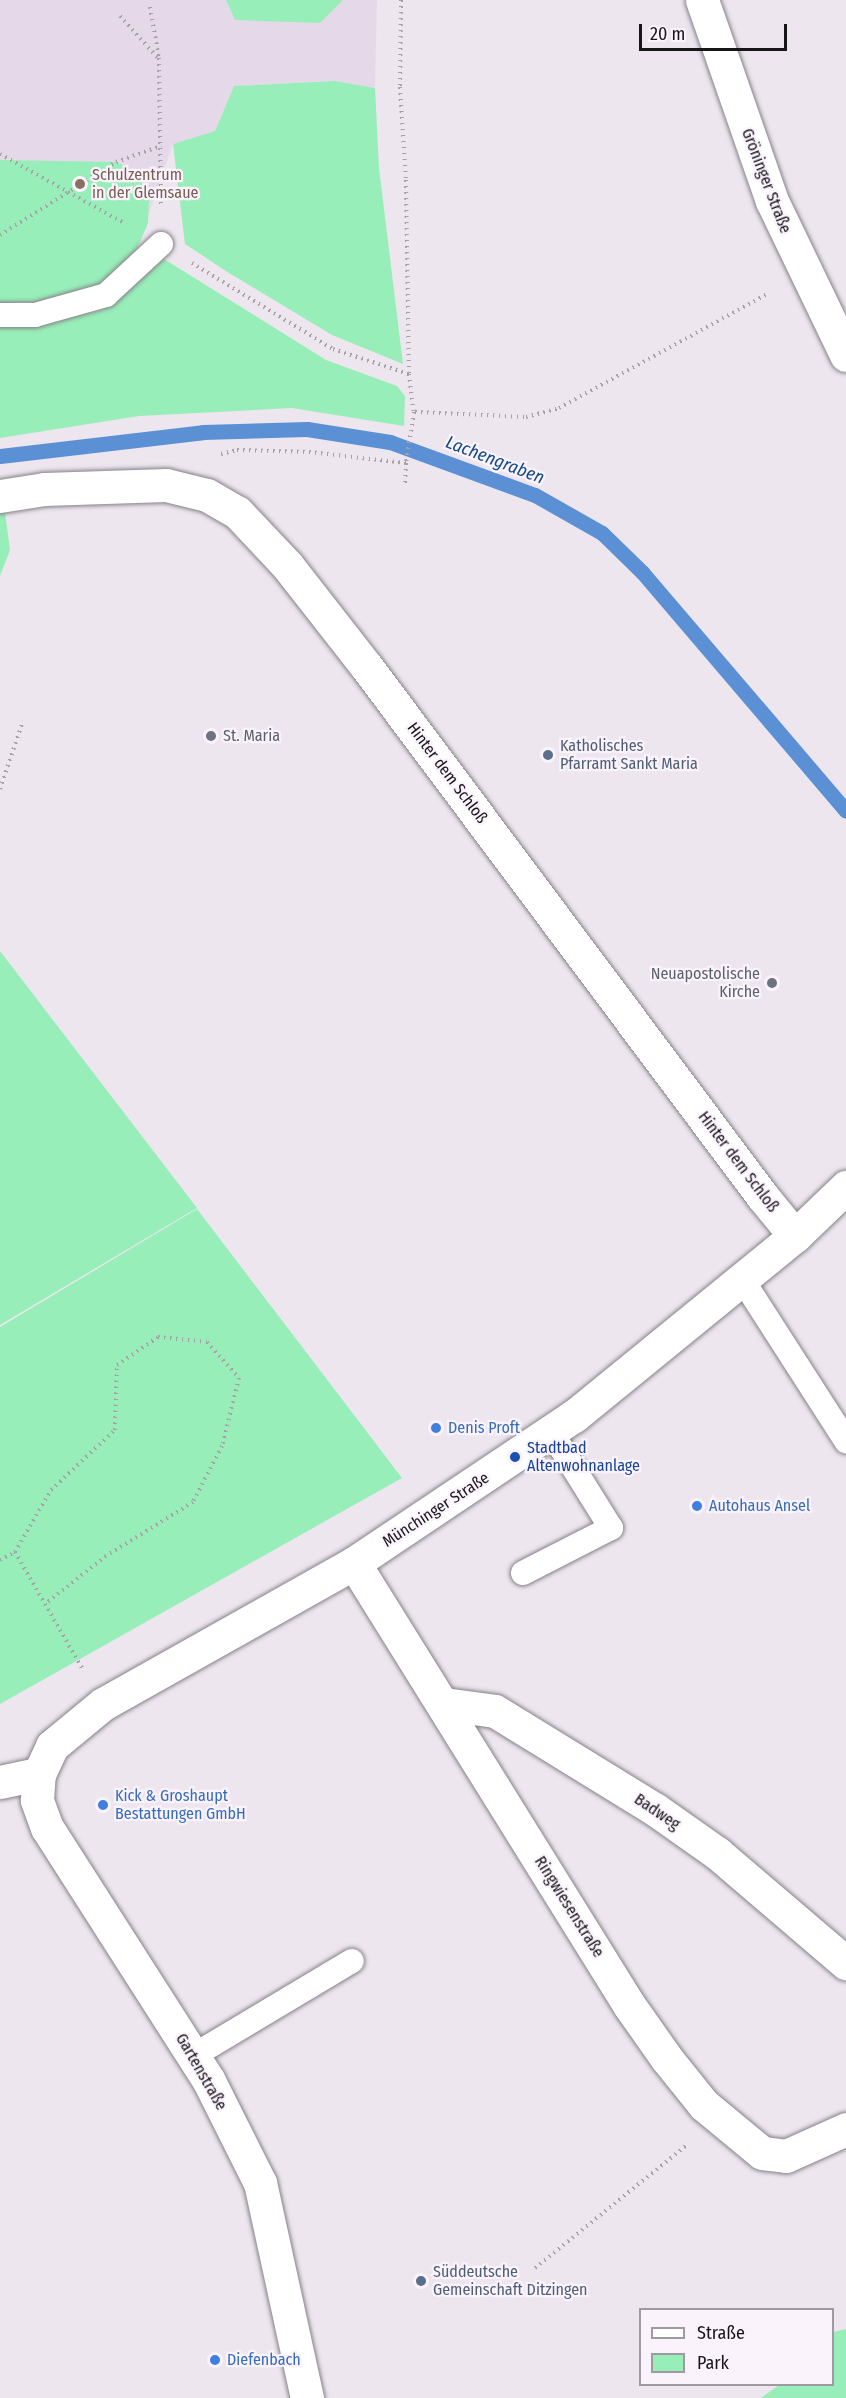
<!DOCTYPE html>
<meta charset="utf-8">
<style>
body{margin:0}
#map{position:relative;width:846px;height:2398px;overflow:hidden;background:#ede6ef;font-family:"Fira Sans Condensed",sans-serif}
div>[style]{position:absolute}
.built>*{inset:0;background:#e5d9e9}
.green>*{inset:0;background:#97eeb8}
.stream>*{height:15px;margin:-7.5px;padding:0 7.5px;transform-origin:7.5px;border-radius:7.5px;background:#5b90d5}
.path>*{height:4px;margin-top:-2px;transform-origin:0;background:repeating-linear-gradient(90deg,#a6a0a7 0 1.5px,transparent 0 6px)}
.roads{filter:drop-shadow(0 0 2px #878189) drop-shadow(0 0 2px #878189)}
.service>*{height:24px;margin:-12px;padding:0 12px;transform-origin:12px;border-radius:12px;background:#fff}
.minor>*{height:33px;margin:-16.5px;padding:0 16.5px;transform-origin:16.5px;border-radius:16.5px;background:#fff}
.tertiary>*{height:33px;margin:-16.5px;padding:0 16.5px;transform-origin:16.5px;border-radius:16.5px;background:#fff}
.secondary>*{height:33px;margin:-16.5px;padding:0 16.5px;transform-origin:16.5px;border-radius:16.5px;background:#fff}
.dots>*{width:16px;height:16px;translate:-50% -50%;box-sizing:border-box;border:3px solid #faf3fc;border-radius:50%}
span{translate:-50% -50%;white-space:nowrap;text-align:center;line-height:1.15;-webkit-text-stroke:4.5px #faf3fc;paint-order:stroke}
.education-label{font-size:16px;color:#785e54}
.left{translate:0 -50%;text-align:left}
.street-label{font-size:16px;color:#171518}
.worship-label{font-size:16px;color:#5b616d}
.right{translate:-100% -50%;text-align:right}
.service-label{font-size:16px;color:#4e5e75}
.shop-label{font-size:16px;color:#366cbe}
.transit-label{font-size:16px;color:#164399}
.water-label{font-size:18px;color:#154a8a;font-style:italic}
.legend{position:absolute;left:639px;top:2308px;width:195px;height:78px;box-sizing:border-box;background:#faf3fc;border:2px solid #9f9aa1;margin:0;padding:8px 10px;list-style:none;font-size:18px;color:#171518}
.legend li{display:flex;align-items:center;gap:12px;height:30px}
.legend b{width:30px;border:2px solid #9f9aa1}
.scale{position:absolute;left:639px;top:24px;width:148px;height:27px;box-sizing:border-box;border:3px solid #171518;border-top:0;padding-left:8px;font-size:18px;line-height:21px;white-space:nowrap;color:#171518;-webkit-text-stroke:4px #faf3fc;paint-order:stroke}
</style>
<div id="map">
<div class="built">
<div style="clip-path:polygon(0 0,377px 0,375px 88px,335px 81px,234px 86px,215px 131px,173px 144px,133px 259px,35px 302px,0 303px)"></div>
</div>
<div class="green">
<div style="clip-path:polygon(226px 0,343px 0,320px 23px,235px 20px)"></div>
<div style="clip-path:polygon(335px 81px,375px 88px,379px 168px,403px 364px,332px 335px,229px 273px,185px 244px,173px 144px,215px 131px,234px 86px)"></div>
<div style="clip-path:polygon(0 160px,116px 162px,137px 172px,149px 198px,148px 223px,133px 259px,101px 285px,35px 302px,0 303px)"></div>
<div style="clip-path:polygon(164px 259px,326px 360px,397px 386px,405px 396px,404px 426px,292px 408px,139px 416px,0 438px,0 323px,38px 324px,99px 311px,131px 288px)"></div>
<div style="clip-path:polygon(4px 505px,10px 550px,0 576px,0 506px)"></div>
<div style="clip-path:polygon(0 951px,197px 1208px,0 1325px)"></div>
<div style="clip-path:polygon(197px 1209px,402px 1478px,0 1704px,0 1327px)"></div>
<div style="clip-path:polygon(846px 2329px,846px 2398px,761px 2398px,779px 2385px,832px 2384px,833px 2332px)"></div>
</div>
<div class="stream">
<div style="left:0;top:456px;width:204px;rotate:-6.7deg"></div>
<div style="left:203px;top:432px;width:104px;rotate:-1.7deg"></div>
<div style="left:307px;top:429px;width:84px;rotate:8.9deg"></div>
<div style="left:390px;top:442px;width:154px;rotate:20.1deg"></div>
<div style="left:535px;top:495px;width:77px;rotate:29.6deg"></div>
<div style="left:602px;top:533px;width:56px;rotate:44.3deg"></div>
<div style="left:642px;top:572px;width:314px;rotate:49.5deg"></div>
</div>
<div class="path">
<div style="left:401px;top:0;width:87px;rotate:90.7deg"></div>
<div style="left:400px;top:87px;width:93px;rotate:86.3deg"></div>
<div style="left:406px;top:180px;width:194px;rotate:89.1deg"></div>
<div style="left:409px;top:374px;width:38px;rotate:83deg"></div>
<div style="left:414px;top:412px;width:52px;rotate:98.9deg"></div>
<div style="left:406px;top:463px;width:21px;rotate:93deg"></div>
<div style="left:150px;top:7px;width:52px;rotate:80deg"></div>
<div style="left:159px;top:58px;width:150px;rotate:89.2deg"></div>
<div style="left:120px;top:16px;width:57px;rotate:47.9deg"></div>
<div style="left:0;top:154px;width:144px;rotate:29.1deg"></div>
<div style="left:0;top:235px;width:137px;rotate:-32.2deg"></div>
<div style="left:116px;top:162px;width:48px;rotate:-19.6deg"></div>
<div style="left:192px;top:263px;width:165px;rotate:31.4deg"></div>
<div style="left:333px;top:349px;width:80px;rotate:18.2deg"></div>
<div style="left:415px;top:412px;width:111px;rotate:2.6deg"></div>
<div style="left:526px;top:417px;width:34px;rotate:-15deg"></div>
<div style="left:559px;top:408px;width:239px;rotate:-28.7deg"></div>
<div style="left:221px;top:454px;width:16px;rotate:-14deg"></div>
<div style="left:237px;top:450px;width:72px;rotate:1.6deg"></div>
<div style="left:309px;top:452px;width:98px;rotate:6.5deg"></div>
<div style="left:0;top:789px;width:72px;rotate:-71.3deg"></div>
<div style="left:15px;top:1552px;width:134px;rotate:60deg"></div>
<div style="left:0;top:1560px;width:17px;rotate:-28deg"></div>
<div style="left:15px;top:1552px;width:72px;rotate:-59.9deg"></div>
<div style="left:51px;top:1490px;width:88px;rotate:-43.2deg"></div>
<div style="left:115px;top:1430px;width:65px;rotate:-88.2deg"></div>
<div style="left:117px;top:1365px;width:50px;rotate:-34.3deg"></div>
<div style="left:158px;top:1337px;width:49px;rotate:5.8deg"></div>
<div style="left:207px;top:1342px;width:48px;rotate:48.4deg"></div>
<div style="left:239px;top:1378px;width:70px;rotate:104deg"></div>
<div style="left:222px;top:1446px;width:63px;rotate:117.4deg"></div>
<div style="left:193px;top:1502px;width:102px;rotate:148.2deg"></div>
<div style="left:106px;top:1556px;width:78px;rotate:141.8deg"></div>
<div style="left:535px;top:2268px;width:196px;rotate:-39deg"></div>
</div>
<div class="roads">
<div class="service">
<div style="left:0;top:315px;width:35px"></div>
<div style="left:35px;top:315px;width:74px;rotate:-15.7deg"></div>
<div style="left:106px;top:295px;width:75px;rotate:-42.8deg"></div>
<div style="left:742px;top:1279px;width:193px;rotate:57.3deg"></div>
<div style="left:523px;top:1573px;width:99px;rotate:-27.1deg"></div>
<div style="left:611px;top:1528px;width:113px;rotate:-122deg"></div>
<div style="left:193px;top:2056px;width:185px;rotate:-30.9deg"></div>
</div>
<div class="minor">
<div style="left:702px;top:0;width:213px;rotate:70.8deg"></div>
<div style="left:772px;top:201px;width:171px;rotate:64.3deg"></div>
<div style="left:0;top:496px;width:45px;rotate:-9deg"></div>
<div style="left:44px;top:489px;width:122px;rotate:-1.9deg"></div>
<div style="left:166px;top:485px;width:42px;rotate:13.7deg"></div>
<div style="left:207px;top:495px;width:34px;rotate:30deg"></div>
<div style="left:237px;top:512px;width:73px;rotate:46.7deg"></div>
<div style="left:287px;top:565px;width:128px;rotate:52deg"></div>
<div style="left:366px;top:666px;width:663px;rotate:53.22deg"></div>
<div style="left:763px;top:1197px;width:50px;rotate:50.6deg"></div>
<div style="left:354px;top:1563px;width:521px;rotate:58.11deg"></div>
<div style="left:629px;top:2005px;width:66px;rotate:54.9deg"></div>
<div style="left:667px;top:2059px;width:59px;rotate:51.2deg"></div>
<div style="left:704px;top:2105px;width:75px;rotate:39.6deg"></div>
<div style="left:762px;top:2153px;width:24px;rotate:7deg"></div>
<div style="left:786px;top:2156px;width:66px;rotate:-24.2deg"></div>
<div style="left:444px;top:1704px;width:51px;rotate:7.8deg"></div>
<div style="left:495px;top:1711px;width:189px;rotate:31.6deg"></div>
<div style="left:656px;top:1810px;width:75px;rotate:35.2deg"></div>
<div style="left:717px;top:1853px;width:170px;rotate:40.5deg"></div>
</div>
<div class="tertiary">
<div style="left:0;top:1782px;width:40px;rotate:-12deg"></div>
</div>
<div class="secondary">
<div style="left:307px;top:2398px;width:220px;rotate:-102.3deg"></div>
<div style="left:260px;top:2183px;width:114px;rotate:-116.6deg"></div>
<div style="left:209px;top:2081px;width:300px;rotate:-122.6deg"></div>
<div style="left:47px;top:1828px;width:30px;rotate:-110deg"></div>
<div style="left:37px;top:1800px;width:26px;rotate:-86deg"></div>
<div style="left:39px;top:1774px;width:31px;rotate:-65deg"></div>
<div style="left:52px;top:1746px;width:66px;rotate:-39.5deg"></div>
<div style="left:103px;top:1704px;width:288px;rotate:-29.3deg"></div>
<div style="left:354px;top:1563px;width:265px;rotate:-33.8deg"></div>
<div style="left:574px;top:1416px;width:285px;rotate:-39.2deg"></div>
<div style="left:795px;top:1236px;width:71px;rotate:-43.9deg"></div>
</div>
</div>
<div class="dots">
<div style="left:80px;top:184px;background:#8d6e63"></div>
<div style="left:211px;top:736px;background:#6b7280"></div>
<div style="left:548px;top:755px;background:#5c6f8a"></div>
<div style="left:772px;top:983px;background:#6b7280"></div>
<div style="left:436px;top:1428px;background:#3f7fe0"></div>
<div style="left:515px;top:1457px;background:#1a4fb4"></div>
<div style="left:697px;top:1506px;background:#3f7fe0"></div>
<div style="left:103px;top:1805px;background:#3f7fe0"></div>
<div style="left:421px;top:2281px;background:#5c6f8a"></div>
<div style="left:215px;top:2360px;background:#3f7fe0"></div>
</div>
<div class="education-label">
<span class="left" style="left:92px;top:184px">Schulzentrum<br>in der Glemsaue</span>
</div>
<div class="street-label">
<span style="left:766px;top:181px;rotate:69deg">Gröninger Straße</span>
<span style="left:447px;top:773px;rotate:53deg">Hinter dem Schloß</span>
<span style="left:738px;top:1162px;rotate:53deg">Hinter dem Schloß</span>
<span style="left:436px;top:1510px;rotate:-33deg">Münchinger Straße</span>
<span style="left:657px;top:1812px;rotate:34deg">Badweg</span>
<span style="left:569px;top:1907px;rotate:58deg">Ringwiesenstraße</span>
<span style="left:201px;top:2072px;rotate:60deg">Gartenstraße</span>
</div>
<div class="worship-label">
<span class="left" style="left:223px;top:736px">St. Maria</span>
<span class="right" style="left:760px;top:983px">Neuapostolische<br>Kirche</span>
</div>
<div class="service-label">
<span class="left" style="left:560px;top:755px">Katholisches<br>Pfarramt Sankt Maria</span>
<span class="left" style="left:433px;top:2281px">Süddeutsche<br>Gemeinschaft Ditzingen</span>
</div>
<div class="shop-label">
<span class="left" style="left:448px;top:1428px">Denis Proft</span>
<span class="left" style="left:709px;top:1506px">Autohaus Ansel</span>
<span class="left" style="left:115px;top:1805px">Kick &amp; Groshaupt<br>Bestattungen GmbH</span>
<span class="left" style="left:227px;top:2360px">Diefenbach</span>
</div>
<div class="transit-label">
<span class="left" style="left:527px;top:1457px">Stadtbad<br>Altenwohnanlage</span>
</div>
<div class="water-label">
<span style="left:495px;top:460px;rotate:21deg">Lachengraben</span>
</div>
<ul class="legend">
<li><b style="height:8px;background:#fff"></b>Straße</li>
<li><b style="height:16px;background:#97eeb8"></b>Park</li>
</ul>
<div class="scale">20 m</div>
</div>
